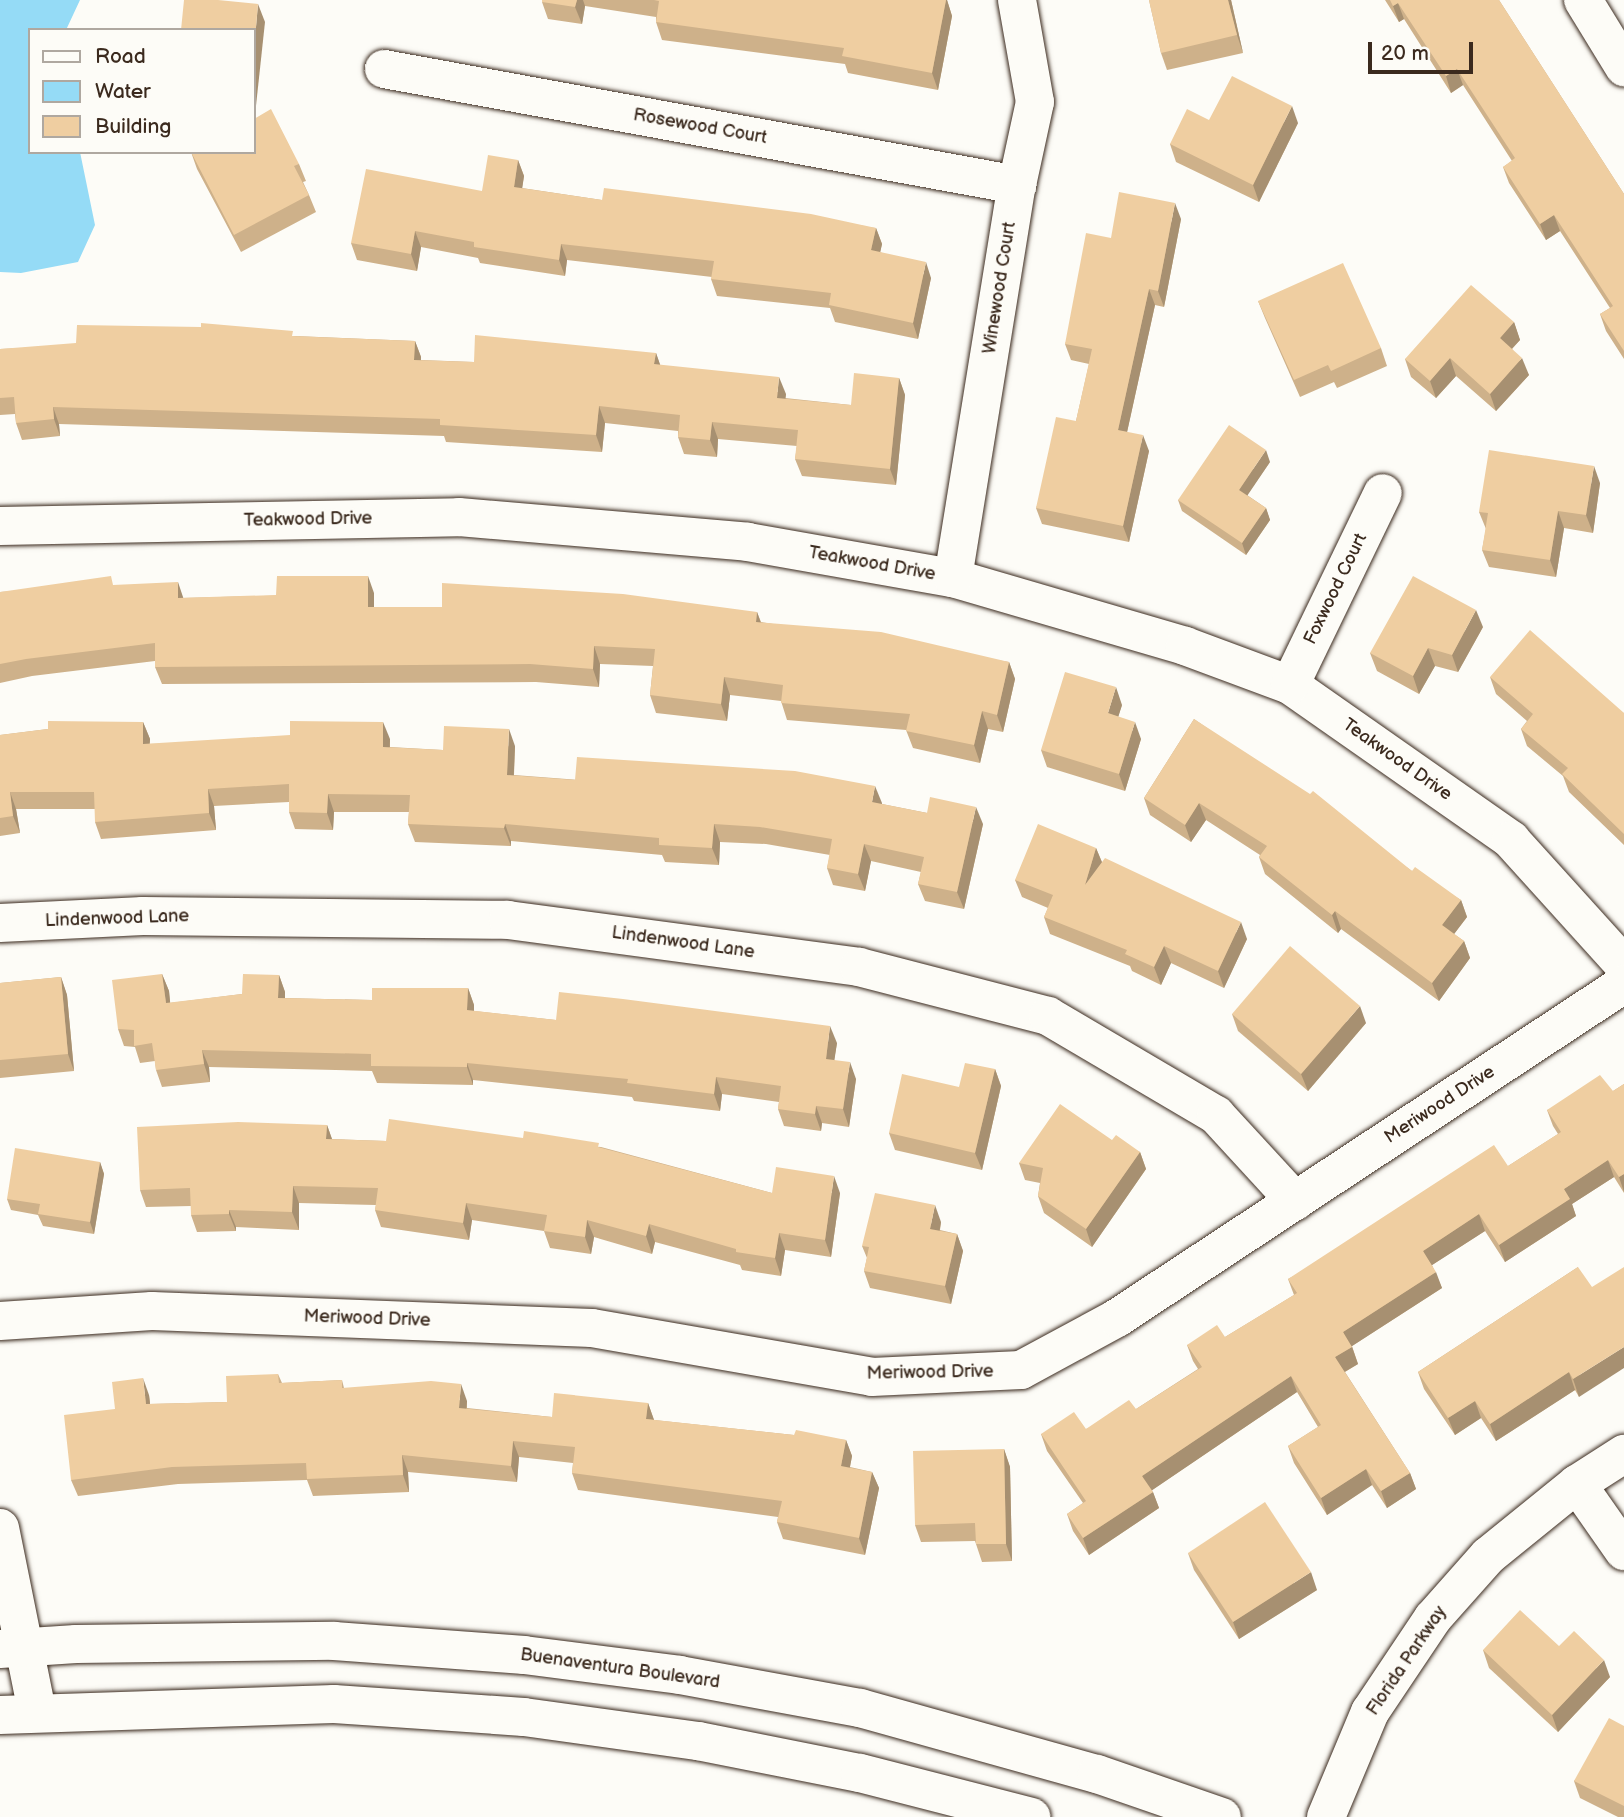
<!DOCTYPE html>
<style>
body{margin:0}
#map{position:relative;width:1624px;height:1817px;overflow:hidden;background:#fdfcf7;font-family:"Balsamiq Sans",sans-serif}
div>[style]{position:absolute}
.water>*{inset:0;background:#95dbf6}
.roads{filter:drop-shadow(0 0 2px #3b2a1e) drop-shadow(0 0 2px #3b2a1e)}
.minor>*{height:38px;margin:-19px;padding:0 19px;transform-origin:19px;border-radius:19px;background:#fdfcf7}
.tertiary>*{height:38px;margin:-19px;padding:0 19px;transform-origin:19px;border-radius:19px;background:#fdfcf7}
.secondary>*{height:38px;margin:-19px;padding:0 19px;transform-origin:19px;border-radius:19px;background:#fdfcf7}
.wall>*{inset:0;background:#ceb18a}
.shaded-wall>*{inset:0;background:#a79071}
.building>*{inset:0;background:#efcea1}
span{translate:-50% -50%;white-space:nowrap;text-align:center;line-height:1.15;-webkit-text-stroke:5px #fdfcf7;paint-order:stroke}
.street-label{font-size:18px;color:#3b2a1e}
.legend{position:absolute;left:28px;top:28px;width:228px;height:126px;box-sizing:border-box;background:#fdfcf7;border:2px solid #afa8a0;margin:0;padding:9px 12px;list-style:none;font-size:21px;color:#3b2a1e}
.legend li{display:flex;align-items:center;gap:14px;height:35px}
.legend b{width:35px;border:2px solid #afa8a0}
.scale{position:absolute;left:1368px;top:42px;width:105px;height:32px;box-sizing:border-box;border:4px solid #3b2a1e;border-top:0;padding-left:9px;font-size:21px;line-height:24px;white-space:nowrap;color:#3b2a1e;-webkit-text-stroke:5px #fdfcf7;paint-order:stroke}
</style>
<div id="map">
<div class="water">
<div style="clip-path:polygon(0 0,80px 0,66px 30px,30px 30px,30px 152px,80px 152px,95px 225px,78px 262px,21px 273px,0 272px)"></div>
</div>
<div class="roads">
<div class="minor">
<div style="left:1583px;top:0;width:79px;rotate:58.5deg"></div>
<div style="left:384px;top:69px;width:644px;rotate:10.38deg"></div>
<div style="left:0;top:526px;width:459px;rotate:-1.1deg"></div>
<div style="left:459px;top:517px;width:290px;rotate:4.9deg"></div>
<div style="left:748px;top:542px;width:208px;rotate:10deg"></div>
<div style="left:953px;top:578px;width:242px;rotate:16.3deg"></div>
<div style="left:1185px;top:646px;width:112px;rotate:20.4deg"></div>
<div style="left:1290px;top:685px;width:270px;rotate:35deg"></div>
<div style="left:1511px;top:840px;width:169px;rotate:47.9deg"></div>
<div style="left:953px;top:578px;width:398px;rotate:-80.8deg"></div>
<div style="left:1017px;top:185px;width:85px;rotate:-77.8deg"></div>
<div style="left:1035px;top:102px;width:104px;rotate:-100deg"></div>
<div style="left:1290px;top:685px;width:213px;rotate:-64.2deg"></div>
<div style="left:0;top:923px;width:143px;rotate:-2.8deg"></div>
<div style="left:143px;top:916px;width:365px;rotate:0.6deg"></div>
<div style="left:508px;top:920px;width:354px;rotate:7.6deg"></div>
<div style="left:859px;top:967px;width:195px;rotate:14.5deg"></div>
<div style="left:1048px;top:1016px;width:195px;rotate:30.5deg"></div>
<div style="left:1216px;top:1115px;width:117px;rotate:47.4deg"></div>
<div style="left:0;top:1321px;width:152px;rotate:-3.8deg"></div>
<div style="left:152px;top:1311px;width:440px;rotate:2.2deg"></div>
<div style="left:592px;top:1328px;width:284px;rotate:9.9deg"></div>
<div style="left:872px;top:1377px;width:149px;rotate:-2.7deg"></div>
<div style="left:1021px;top:1370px;width:109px;rotate:-28.4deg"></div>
<div style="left:1117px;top:1318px;width:607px;rotate:-33.38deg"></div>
<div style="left:1577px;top:1484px;width:82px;rotate:55deg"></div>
<div style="left:0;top:1528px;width:187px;rotate:78.6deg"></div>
</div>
<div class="tertiary">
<div style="left:1326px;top:1817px;width:114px;rotate:-67.3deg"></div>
<div style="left:1370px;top:1712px;width:113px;rotate:-56.2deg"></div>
<div style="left:1433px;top:1618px;width:83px;rotate:-48.4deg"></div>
<div style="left:1488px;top:1556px;width:114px;rotate:-39deg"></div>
<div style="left:1577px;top:1484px;width:56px;rotate:-32.6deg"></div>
</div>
<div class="secondary">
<div style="left:0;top:1649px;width:76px;rotate:-3.8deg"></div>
<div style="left:76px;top:1644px;width:258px;rotate:-0.7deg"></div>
<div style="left:334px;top:1641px;width:191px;rotate:4.2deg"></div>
<div style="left:524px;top:1655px;width:157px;rotate:7.3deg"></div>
<div style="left:680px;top:1675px;width:183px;rotate:10.4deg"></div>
<div style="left:860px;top:1708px;width:246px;rotate:15.6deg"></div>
<div style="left:1097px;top:1774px;width:132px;rotate:19deg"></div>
<div style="left:0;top:1715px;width:334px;rotate:-1.9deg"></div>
<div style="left:334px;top:1704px;width:190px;rotate:3.9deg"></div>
<div style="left:524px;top:1717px;width:176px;rotate:7.9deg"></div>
<div style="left:698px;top:1741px;width:165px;rotate:11.2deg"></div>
<div style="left:860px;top:1773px;width:177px;rotate:14.4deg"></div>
</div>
</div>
<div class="wall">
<div style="clip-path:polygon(542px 0,947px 0,952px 16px,938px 90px,848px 73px,845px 64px,662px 40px,656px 22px,656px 17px,585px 6px,582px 24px,548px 19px,542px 2px)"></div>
<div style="clip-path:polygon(1149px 0,1231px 0,1243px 53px,1167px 70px,1161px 53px)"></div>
<div style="clip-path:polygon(1385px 0,1499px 0,1624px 194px,1624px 359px,1606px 331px,1600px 314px,1610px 308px,1560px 231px,1546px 240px,1509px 183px,1503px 167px,1512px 161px,1463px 85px,1451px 93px,1404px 19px,1399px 22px)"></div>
<div style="clip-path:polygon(1209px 120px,1298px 123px,1259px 202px,1176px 162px,1170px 144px)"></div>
<div style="clip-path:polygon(191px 152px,299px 164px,306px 181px,303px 182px,309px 195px,316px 212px,241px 252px,197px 169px)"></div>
<div style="clip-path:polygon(518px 160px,524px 176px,522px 188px,602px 200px,876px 228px,882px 244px,880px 252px,931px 278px,918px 339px,835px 322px,830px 308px,717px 296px,711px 279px,712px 277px,567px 260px,565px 276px,480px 263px,478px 258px,421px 247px,417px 271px,357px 260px,351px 243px,482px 191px)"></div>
<div style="clip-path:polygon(1181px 219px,1164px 307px,1155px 305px,1127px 432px,1149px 451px,1129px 542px,1042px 524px,1036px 508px,1076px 421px,1089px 364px,1071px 360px,1065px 344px,1111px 238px)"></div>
<div style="clip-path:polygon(1258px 301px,1381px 348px,1387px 366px,1337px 388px,1334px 382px,1300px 397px,1265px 318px)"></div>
<div style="clip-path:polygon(1514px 322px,1520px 340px,1512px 349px,1529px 375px,1496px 411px,1456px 376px,1436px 398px,1411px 377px,1405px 359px)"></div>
<div style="clip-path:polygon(295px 336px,415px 341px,421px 357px,421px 360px,474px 362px,656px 353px,660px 365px,786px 394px,785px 398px,851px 405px,899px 378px,905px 395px,896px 485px,802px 476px,795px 459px,797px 446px,718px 439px,717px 457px,684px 454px,678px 437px,678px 431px,605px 423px,602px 452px,446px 442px,444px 436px,59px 424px,60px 436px,22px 440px,16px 423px,15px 414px,0 415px,0 349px)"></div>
<div style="clip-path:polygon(1270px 462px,1247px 495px,1266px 508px,1270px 520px,1246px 555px,1182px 511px,1178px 500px)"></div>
<div style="clip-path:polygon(1600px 483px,1593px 533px,1564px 528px,1556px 577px,1489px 567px,1482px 550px,1486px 529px,1479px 512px)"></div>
<div style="clip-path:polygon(114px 585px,183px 598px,374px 593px,374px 607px,757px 612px,761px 622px,1009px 662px,1015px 679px,1003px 732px,988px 729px,980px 763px,913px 748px,906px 730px,787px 720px,781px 701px,730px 695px,727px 721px,656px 713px,650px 695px,653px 666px,600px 664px,599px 687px,536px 682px,162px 684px,155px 667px,155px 661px,32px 676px,0 683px,0 592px)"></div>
<div style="clip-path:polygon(1483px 627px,1458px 672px,1435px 666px,1419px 694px,1377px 671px,1370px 653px)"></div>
<div style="clip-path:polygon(1490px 677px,1624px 713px,1624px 845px,1569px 792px,1563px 776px,1527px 746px,1521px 729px,1527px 721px,1496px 694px)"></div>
<div style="clip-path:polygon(1122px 705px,1118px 717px,1141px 739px,1125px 791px,1047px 767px,1041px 750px)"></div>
<div style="clip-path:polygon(1194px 719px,1412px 871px,1461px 900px,1467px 917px,1454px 934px,1464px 941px,1470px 958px,1439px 1001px,1341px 929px,1338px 933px,1265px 874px,1259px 857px,1260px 855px,1206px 820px,1191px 842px,1150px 815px,1144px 798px)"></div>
<div style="clip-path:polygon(143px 722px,150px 739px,149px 744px,390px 739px,390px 747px,443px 750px,515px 746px,514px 775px,882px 803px,882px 804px,983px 824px,964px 909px,925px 901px,918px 884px,921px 872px,871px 861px,865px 891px,833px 885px,827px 868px,830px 855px,766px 844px,720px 842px,719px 865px,665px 862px,662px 855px,511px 841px,511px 846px,415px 842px,408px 824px,409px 812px,334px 812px,333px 830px,295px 829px,289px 812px,289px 802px,214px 806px,216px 830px,101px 839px,95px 822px,95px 809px,16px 809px,20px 833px,0 836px,0 735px,48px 729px)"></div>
<div style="clip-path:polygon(1096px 848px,1102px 862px,1247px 939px,1224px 988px,1171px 963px,1161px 985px,1132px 971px,1130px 966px,1050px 934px,1044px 917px,1048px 908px,1022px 897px,1015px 880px)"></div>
<div style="clip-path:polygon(162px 974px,169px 991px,170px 1003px,242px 994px,279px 975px,285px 992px,285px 998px,372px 1000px,468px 988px,474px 1005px,474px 1011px,556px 1020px,837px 1043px,834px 1060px,856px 1079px,849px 1127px,822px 1123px,821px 1131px,784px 1126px,778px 1109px,779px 1102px,722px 1094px,720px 1111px,634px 1101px,632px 1097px,473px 1080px,473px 1085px,377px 1083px,372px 1071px,209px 1067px,210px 1082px,162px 1087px,156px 1070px,155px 1061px,140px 1063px,135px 1047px,124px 1046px,118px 1029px)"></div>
<div style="clip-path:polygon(61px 977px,67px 995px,74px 1071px,0 1078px,0 983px)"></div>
<div style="clip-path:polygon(1232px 1014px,1366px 1023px,1308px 1091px,1238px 1031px)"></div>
<div style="clip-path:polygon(995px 1069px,1001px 1086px,982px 1170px,895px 1150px,889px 1133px,959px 1087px)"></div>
<div style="clip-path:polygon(1624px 1084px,1624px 1193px,1614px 1177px,1572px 1204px,1576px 1216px,1505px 1262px,1485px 1231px,1432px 1265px,1442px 1288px,1352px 1346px,1358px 1364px,1345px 1372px,1410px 1473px,1416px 1489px,1387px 1508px,1372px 1485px,1327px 1515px,1294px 1463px,1288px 1446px,1318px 1427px,1297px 1392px,1152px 1490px,1159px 1508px,1089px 1555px,1073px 1531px,1067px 1514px,1083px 1503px,1047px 1451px,1041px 1434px,1086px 1429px,1136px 1409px,1198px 1369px,1193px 1361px,1187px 1345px,1225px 1337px,1294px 1295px,1288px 1279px,1508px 1166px,1558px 1134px,1553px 1126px,1547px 1110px,1613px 1091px)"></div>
<div style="clip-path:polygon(327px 1125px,332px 1139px,386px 1141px,523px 1138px,601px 1147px,772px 1193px,840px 1193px,831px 1257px,785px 1250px,781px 1276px,742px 1270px,740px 1265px,655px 1242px,652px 1254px,594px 1237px,591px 1254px,550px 1248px,544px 1231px,472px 1220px,469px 1240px,381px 1227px,375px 1210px,376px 1205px,299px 1203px,299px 1230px,236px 1227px,236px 1231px,197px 1232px,191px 1215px,191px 1206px,146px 1207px,140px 1190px)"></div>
<div style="clip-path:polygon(1112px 1140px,1140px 1152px,1146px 1169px,1092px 1247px,1044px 1213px,1038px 1196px,1040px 1183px,1025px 1180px,1019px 1163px)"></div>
<div style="clip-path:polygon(100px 1162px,104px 1174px,94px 1234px,43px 1226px,38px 1215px,11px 1210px,7px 1199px)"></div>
<div style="clip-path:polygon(941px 1222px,940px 1230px,957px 1234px,963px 1251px,951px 1304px,870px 1288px,864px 1271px,867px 1258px,862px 1246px)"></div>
<div style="clip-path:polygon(1578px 1267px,1579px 1397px,1575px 1390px,1496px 1441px,1481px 1418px,1455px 1435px,1424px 1389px,1418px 1372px)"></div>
<div style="clip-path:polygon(278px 1374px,282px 1383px,342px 1380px,344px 1388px,467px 1401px,467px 1408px,552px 1417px,648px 1403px,654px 1420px,794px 1435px,846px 1440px,852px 1456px,850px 1467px,872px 1472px,879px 1488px,865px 1555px,783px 1539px,777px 1522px,778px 1517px,578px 1490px,572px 1473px,573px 1463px,519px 1457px,517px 1482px,408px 1472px,409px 1492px,313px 1496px,307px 1480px,178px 1484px,78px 1496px,71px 1480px,115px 1409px,149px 1395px,150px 1404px,227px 1402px)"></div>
<div style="clip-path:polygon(1004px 1449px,1010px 1467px,1012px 1561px,982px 1562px,975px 1541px,921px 1542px,915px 1525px)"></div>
<div style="clip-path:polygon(1188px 1553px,1317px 1590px,1239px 1639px,1194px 1570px)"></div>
<div style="clip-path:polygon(1559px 1646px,1610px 1677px,1558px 1732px,1489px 1668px,1483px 1650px)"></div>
<div style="clip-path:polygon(1624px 1726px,1624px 1817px,1618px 1817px,1580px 1798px,1574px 1781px)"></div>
</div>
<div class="shaded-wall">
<div style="clip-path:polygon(577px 0,583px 0,585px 6px,582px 24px,575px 7px)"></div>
<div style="clip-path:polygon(946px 0,947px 0,952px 16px,938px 90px,932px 73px)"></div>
<div style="clip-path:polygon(1228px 0,1231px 0,1243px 53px,1237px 35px)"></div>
<div style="clip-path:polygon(1398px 3px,1404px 19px,1399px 22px,1393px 6px)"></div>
<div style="clip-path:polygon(258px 4px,265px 22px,255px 115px,254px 111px,254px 50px)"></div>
<div style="clip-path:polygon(1457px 69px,1463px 85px,1451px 93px,1446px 76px)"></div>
<div style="clip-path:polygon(1292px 106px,1298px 123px,1259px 202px,1253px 185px)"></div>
<div style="clip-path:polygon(518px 160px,524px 176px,520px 203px,514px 187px)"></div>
<div style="clip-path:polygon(1175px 203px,1181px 219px,1164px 307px,1158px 291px)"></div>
<div style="clip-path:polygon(1554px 215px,1560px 231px,1546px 240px,1540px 224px)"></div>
<div style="clip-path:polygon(876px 228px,882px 244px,877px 267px,871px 250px)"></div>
<div style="clip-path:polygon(415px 231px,421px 247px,417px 271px,411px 254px)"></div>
<div style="clip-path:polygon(561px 244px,567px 260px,565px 276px,559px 260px)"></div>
<div style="clip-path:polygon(926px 262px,931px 278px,918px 339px,913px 323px)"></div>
<div style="clip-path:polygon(1149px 289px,1155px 305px,1124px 446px,1118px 430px)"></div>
<div style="clip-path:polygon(1514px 322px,1520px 340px,1506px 355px,1500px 338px)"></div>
<div style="clip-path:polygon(415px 341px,421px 357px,420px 377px,414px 360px)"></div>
<div style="clip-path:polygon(656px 353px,662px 370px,654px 364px)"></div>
<div style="clip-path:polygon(1450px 358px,1456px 376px,1436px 398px,1430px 381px)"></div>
<div style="clip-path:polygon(1522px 358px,1529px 375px,1496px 411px,1490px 394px)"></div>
<div style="clip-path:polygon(779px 377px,786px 394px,784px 414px,777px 398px)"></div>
<div style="clip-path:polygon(899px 378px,905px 395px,896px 485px,890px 469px)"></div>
<div style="clip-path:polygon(599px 406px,605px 423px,602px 452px,596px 435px)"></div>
<div style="clip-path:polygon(53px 407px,59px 424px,60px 436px,54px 419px)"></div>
<div style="clip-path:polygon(712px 422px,718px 439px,717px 457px,710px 440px)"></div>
<div style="clip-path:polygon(1143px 435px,1149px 451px,1129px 542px,1123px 526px)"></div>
<div style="clip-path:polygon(1266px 450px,1270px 462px,1243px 502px,1239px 490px)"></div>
<div style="clip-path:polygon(1594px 466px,1600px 483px,1593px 533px,1586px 515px)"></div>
<div style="clip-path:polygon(1266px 508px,1270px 520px,1246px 555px,1242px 543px)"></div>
<div style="clip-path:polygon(1558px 511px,1564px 528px,1556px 577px,1550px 560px)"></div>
<div style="clip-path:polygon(368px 576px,374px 593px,374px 624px,368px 607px)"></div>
<div style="clip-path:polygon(178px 582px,184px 600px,178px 598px)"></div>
<div style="clip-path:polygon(1476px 610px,1483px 627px,1458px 672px,1452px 655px)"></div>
<div style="clip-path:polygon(757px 612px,763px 629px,756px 622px)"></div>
<div style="clip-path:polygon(594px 646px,600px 664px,599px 687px,593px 669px)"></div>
<div style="clip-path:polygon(1428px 648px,1435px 666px,1419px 694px,1413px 676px)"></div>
<div style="clip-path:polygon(1009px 662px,1015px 679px,1003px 732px,997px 715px)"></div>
<div style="clip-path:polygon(724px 677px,730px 695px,727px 721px,721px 704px)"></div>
<div style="clip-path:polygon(1116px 687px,1122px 705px,1114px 730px,1108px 713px)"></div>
<div style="clip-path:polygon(982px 711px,988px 729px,980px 763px,974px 745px)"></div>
<div style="clip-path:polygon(143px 722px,150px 739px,149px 761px,143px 744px)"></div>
<div style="clip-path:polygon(383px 722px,390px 739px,389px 764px,383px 747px)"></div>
<div style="clip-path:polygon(1135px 722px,1141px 739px,1125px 791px,1119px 774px)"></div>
<div style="clip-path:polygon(509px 729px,515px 746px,513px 792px,507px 775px)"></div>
<div style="clip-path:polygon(875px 786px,882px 803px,879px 820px,872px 802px)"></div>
<div style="clip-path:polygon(208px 789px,214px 806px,216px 830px,209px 813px)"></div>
<div style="clip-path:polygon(10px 792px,16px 809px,20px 833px,13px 816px)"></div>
<div style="clip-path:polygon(328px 794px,334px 812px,333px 830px,327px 813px)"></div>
<div style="clip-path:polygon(1199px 803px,1206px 820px,1191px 842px,1185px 825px)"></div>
<div style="clip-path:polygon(976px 807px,983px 824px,964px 909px,957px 892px)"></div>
<div style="clip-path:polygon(505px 824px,511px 841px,511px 846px,504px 828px)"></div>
<div style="clip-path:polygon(714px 824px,720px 842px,719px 865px,712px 848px)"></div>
<div style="clip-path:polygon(864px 844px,871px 861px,865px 891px,858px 874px)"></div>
<div style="clip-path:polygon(1096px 848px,1103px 865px,1085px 885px)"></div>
<div style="clip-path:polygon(1461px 900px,1467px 917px,1448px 942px,1442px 925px)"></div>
<div style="clip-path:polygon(1335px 911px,1341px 929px,1338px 933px,1332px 915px)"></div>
<div style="clip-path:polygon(1241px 922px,1247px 939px,1224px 988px,1218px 971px)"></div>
<div style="clip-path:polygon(1464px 941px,1470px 958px,1439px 1001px,1432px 983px)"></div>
<div style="clip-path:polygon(1164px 946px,1171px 963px,1161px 985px,1154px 967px)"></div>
<div style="clip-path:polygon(162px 974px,169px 991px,172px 1021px,166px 1003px)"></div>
<div style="clip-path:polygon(279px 975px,285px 992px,285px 1015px,278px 998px)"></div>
<div style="clip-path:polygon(61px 977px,67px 995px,74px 1071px,68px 1054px)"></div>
<div style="clip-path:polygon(468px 988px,474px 1005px,474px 1028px,467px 1010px)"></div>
<div style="clip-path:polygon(1360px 1006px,1366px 1023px,1308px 1091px,1301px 1074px)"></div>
<div style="clip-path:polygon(830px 1026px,837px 1043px,832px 1076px,826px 1059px)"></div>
<div style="clip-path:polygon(202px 1050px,209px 1067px,210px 1082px,204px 1064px)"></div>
<div style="clip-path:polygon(850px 1062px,856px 1079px,849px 1127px,843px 1109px)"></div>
<div style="clip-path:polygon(467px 1063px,473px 1080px,473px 1085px,467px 1067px)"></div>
<div style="clip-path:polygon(995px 1069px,1001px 1086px,982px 1170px,975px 1153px)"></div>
<div style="clip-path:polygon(716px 1077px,722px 1094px,720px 1111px,714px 1094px)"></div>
<div style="clip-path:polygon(816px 1106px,822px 1123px,821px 1131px,815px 1114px)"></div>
<div style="clip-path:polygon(327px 1125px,333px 1142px,326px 1139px)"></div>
<div style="clip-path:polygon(1140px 1152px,1146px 1169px,1092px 1247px,1086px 1229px)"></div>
<div style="clip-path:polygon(1608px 1160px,1614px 1177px,1572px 1204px,1576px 1216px,1505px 1262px,1499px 1245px,1564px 1189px)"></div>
<div style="clip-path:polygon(100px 1162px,104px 1174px,94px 1234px,90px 1222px)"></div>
<div style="clip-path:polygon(1624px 1174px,1624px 1192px,1619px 1177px)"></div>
<div style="clip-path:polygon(834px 1176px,840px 1193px,831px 1257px,825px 1240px)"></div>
<div style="clip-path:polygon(293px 1186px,299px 1203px,299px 1230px,292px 1212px)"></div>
<div style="clip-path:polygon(466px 1203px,472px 1220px,469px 1240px,463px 1223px)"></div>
<div style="clip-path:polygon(935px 1205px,941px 1222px,937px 1246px,930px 1229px)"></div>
<div style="clip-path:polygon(229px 1210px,236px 1227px,236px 1231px,229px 1214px)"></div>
<div style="clip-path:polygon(1479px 1214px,1485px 1231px,1429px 1267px,1423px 1251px)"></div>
<div style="clip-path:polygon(587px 1220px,594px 1237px,591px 1254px,585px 1237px)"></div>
<div style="clip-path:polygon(649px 1224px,655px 1242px,652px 1254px,646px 1236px)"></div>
<div style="clip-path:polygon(779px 1233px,785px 1250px,781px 1276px,775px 1258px)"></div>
<div style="clip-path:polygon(957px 1234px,963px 1251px,951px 1304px,945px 1286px)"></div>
<div style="clip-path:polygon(1436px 1272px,1442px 1288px,1349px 1348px,1343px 1332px)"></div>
<div style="clip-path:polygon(1352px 1347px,1358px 1364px,1341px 1374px,1335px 1357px)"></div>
<div style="clip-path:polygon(1624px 1347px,1624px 1368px,1579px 1397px,1573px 1379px)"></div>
<div style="clip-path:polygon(1569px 1372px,1575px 1390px,1496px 1441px,1490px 1424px)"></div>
<div style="clip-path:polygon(1291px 1376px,1297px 1392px,1148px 1493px,1142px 1476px)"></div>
<div style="clip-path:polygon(143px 1378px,149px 1395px,152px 1420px,146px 1404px)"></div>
<div style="clip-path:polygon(461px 1384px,467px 1401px,465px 1424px,459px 1408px)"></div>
<div style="clip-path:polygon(1475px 1401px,1481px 1418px,1455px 1435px,1448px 1418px)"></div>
<div style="clip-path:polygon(648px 1403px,654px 1420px,646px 1419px)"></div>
<div style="clip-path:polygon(846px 1440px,852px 1456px,847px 1482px,841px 1466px)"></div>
<div style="clip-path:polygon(513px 1441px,519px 1457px,517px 1482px,511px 1466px)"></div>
<div style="clip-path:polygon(1004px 1449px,1010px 1467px,1012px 1561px,1006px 1544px)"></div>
<div style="clip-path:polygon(402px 1455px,408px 1472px,409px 1492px,403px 1475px)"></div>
<div style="clip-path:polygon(1366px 1469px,1372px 1485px,1327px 1515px,1321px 1498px)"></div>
<div style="clip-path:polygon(872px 1472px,879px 1488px,865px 1555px,859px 1538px)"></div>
<div style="clip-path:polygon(1410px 1473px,1416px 1489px,1387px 1508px,1381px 1491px)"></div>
<div style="clip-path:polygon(1153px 1492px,1159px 1508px,1089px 1555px,1083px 1538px)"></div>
<div style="clip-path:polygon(1311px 1572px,1317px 1590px,1239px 1639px,1233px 1622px)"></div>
<div style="clip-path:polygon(1604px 1660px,1610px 1677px,1558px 1732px,1552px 1715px)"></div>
</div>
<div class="building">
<div style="clip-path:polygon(184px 0,218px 0,258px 4px,254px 50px,254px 30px,181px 30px)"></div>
<div style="clip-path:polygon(542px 0,577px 0,575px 7px,542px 2px)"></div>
<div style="clip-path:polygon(654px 0,946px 0,932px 73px,842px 56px,844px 48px,656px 22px,659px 1px)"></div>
<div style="clip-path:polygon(1149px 0,1228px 0,1237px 35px,1161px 53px)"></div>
<div style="clip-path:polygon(1390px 0,1499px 0,1624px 194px,1624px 351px,1600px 314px,1613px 306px,1554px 215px,1540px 224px,1503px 167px,1515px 158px,1457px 69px,1446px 76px,1398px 3px,1393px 6px)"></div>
<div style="clip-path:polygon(1232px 76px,1292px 106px,1253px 185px,1170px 144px,1187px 109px,1209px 120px)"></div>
<div style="clip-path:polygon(271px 109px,299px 164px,294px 166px,309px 195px,234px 235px,191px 152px,254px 152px,254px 119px)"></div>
<div style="clip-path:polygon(488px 155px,518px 160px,514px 187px,602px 200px,604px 188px,811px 214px,876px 228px,871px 250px,926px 262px,913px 323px,829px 305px,831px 293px,711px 279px,714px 261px,561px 244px,559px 260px,474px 247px,474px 242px,415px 231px,411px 254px,351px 243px,366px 169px,482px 191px)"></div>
<div style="clip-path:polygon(1119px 192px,1175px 203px,1158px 291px,1149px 289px,1118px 430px,1143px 435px,1123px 526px,1036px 508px,1056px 417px,1076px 421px,1092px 349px,1065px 344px,1086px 233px,1111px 238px)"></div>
<div style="clip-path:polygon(1343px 263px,1381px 348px,1331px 371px,1328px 365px,1294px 380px,1258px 301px)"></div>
<div style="clip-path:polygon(1471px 285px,1514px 322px,1500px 338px,1522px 358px,1490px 394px,1450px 358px,1430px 381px,1405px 359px)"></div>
<div style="clip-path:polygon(201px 323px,293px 331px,292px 336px,415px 341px,414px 360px,474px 362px,475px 335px,656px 353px,654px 364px,779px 377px,777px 398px,851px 405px,854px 373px,899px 378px,890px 469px,795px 459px,798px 430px,712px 422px,710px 440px,678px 437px,680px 415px,599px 406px,596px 435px,440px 425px,440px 419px,53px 407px,54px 419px,16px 423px,14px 397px,0 398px,0 349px,76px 343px,77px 325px,201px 327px)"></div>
<div style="clip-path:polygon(1229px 425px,1266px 450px,1239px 490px,1266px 508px,1242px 543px,1178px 500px)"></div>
<div style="clip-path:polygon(1489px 450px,1594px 466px,1586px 515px,1558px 511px,1550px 560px,1482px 550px,1488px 513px,1479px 512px)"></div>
<div style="clip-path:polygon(111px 576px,113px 585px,178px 582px,178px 598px,276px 595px,277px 576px,368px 576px,368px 607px,442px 607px,442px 583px,623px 594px,757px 612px,756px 622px,881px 632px,1009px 662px,997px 715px,982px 711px,974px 745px,906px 731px,910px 714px,781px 703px,783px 685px,724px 677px,721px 704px,650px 695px,655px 649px,594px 646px,593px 669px,530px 664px,155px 667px,155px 643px,26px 659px,0 664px,0 592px)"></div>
<div style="clip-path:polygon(1413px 576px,1476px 610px,1452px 655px,1428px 648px,1413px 676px,1370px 653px)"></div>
<div style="clip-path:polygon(1530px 630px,1624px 713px,1624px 834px,1562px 774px,1568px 768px,1521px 729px,1533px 714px,1490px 677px)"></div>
<div style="clip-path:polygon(1065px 672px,1116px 687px,1108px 713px,1135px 722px,1119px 774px,1041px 750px)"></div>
<div style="clip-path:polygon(1194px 719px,1310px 794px,1313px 791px,1412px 871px,1415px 867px,1461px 900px,1442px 925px,1464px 941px,1432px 983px,1335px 911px,1332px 915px,1259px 857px,1267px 846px,1199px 803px,1185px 825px,1144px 798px)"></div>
<div style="clip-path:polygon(48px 721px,143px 722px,143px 744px,290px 735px,290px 721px,383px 722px,383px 747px,443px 750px,444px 726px,509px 729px,507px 775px,575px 780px,577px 757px,795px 771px,875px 786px,872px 802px,927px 813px,930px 797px,976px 807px,957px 892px,918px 884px,924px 857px,864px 844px,858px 874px,827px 868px,832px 839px,760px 827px,714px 824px,712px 848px,659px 845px,659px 838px,505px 824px,504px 828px,408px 824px,410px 795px,328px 794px,327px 813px,289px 812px,289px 784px,208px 789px,209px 813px,95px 822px,94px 792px,10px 792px,13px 816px,0 818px,0 735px,48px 729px)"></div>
<div style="clip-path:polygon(1038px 824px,1096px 848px,1085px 885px,1105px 858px,1241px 922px,1218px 971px,1164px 946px,1154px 967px,1125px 954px,1127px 950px,1044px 917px,1053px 895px,1015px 880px)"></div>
<div style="clip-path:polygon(1290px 946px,1360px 1006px,1301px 1074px,1232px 1014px)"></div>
<div style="clip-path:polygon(162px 974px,166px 1003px,242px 994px,243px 974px,279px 975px,278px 998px,372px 1000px,372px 988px,468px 988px,467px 1010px,556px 1020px,559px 992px,623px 999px,830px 1026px,826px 1059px,850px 1062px,843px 1109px,816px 1106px,815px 1114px,778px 1109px,781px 1086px,716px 1077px,714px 1094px,627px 1083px,628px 1079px,467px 1063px,467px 1067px,371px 1066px,371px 1054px,202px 1050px,204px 1064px,156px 1070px,152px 1043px,134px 1046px,134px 1030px,118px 1029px,112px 980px)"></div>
<div style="clip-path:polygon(61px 977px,68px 1054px,0 1060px,0 983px)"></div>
<div style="clip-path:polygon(965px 1063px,995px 1069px,975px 1153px,889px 1133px,902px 1074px,959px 1087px)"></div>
<div style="clip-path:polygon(1600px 1075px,1613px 1091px,1624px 1084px,1624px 1174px,1619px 1177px,1608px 1160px,1564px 1189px,1570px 1199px,1499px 1245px,1479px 1214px,1423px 1251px,1436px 1272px,1343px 1332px,1352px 1347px,1335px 1357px,1410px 1473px,1381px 1491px,1366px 1469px,1321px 1498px,1288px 1446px,1321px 1425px,1291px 1376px,1142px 1476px,1153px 1492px,1083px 1538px,1067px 1514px,1086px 1501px,1041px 1434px,1074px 1412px,1086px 1429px,1129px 1400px,1136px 1409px,1202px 1367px,1187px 1345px,1217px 1325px,1225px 1337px,1297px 1293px,1288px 1279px,1494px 1145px,1508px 1166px,1561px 1132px,1547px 1110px)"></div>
<div style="clip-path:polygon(1060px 1104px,1112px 1140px,1116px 1135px,1140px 1152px,1086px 1229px,1038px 1196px,1043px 1168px,1019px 1163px)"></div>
<div style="clip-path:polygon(389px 1119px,523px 1138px,524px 1131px,599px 1143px,598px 1147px,772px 1193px,776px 1167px,834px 1176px,825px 1240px,779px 1233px,775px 1258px,736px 1252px,736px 1249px,649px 1224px,646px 1236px,587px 1220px,585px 1237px,544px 1231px,547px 1215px,466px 1203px,463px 1223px,375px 1210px,378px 1188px,293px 1186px,292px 1212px,229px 1210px,229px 1214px,191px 1215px,190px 1188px,140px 1190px,137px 1127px,238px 1122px,327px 1125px,326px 1139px,386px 1141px)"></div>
<div style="clip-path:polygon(15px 1148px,100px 1162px,90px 1222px,38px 1214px,40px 1204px,7px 1199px)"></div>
<div style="clip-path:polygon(875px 1193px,935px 1205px,930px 1229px,957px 1234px,945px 1286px,864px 1271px,869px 1247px,862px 1246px)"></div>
<div style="clip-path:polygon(1578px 1267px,1592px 1287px,1624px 1267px,1624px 1347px,1573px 1379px,1569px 1372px,1490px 1424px,1475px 1401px,1448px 1418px,1418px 1372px)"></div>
<div style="clip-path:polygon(278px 1374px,279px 1383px,342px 1380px,342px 1388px,431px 1381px,461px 1384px,459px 1408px,552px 1417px,554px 1393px,648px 1403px,646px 1419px,794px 1435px,796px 1430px,846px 1440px,841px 1466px,872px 1472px,859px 1538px,777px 1522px,782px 1501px,572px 1473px,575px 1447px,513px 1441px,511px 1466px,402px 1455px,403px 1475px,307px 1479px,306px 1463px,172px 1467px,71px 1480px,64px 1415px,115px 1409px,112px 1382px,143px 1378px,146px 1404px,227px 1402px,226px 1376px)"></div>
<div style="clip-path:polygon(1004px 1449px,1006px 1544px,976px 1544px,975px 1523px,915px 1525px,913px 1451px)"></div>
<div style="clip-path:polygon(1265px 1502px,1311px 1572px,1233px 1622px,1188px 1553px)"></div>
<div style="clip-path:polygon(1520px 1610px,1559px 1646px,1574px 1631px,1604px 1660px,1552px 1715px,1483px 1650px)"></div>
<div style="clip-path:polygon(1609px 1718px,1624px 1726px,1624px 1806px,1574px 1781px)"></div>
</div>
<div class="street-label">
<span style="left:700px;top:127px;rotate:10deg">Rosewood Court</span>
<span style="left:1000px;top:288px;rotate:-81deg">Winewood Court</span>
<span style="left:308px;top:520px;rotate:-1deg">Teakwood Drive</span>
<span style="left:872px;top:564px;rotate:10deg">Teakwood Drive</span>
<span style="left:1336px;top:589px;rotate:-64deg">Foxwood Court</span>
<span style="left:1397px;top:760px;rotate:35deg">Teakwood Drive</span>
<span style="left:117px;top:919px;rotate:-2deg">Lindenwood Lane</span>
<span style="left:683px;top:943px;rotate:8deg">Lindenwood Lane</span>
<span style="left:1440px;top:1105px;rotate:-33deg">Meriwood Drive</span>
<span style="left:367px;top:1319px;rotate:2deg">Meriwood Drive</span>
<span style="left:930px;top:1373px;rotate:-1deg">Meriwood Drive</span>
<span style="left:1407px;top:1661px;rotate:-56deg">Florida Parkway</span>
<span style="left:620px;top:1669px;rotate:8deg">Buenaventura Boulevard</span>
</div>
<ul class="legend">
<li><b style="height:9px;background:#fdfcf7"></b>Road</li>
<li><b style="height:19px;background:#95dbf6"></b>Water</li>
<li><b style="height:19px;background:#efcea1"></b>Building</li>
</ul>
<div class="scale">20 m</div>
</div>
